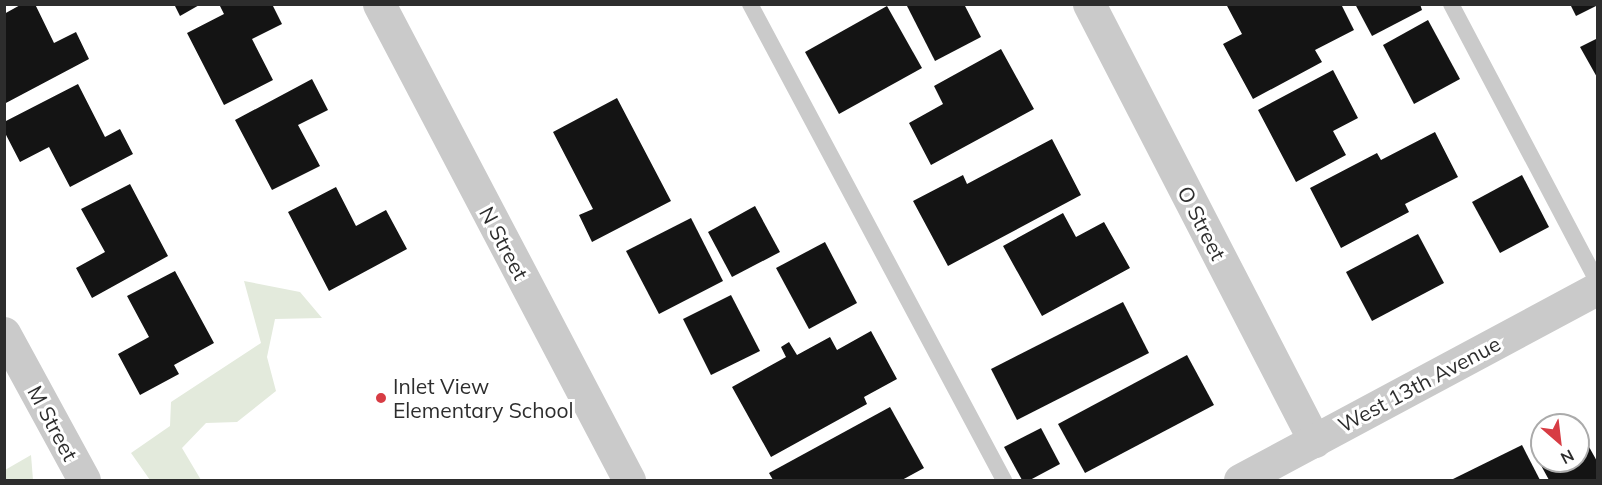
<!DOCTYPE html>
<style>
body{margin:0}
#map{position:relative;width:1602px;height:485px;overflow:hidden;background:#fff;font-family:Mulish,sans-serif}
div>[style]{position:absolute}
.green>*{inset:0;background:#e3eadc}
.building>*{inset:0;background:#141414}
.lane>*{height:16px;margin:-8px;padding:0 8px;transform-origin:8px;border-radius:8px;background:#cacaca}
.street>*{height:33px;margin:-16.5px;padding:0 16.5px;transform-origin:16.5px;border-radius:16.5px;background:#cacaca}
.dots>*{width:16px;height:16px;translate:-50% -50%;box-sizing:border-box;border:3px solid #fff;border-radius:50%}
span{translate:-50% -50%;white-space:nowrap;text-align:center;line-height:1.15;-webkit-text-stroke:6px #fff;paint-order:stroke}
.street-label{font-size:21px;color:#2d2d2d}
.poi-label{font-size:21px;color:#2d2d2d}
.left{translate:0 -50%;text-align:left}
.frame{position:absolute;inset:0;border:6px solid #2d2d2d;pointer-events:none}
.north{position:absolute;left:1530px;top:413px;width:60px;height:60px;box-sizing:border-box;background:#fff;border:2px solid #ababab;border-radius:50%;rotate:152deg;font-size:16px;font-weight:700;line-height:24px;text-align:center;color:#2d2d2d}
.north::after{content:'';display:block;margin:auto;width:21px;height:27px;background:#d73c44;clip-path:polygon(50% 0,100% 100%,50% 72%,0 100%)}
</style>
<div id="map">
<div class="green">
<div style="clip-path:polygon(244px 281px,300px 292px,322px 318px,275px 319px,267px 357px,276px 391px,237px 422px,206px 423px,182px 448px,201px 480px,150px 480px,131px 453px,170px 426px,171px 402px,261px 343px)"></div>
<div style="clip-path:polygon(31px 455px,33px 480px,5px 480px,5px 470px)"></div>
</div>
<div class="building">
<div style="clip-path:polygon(22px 4px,35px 4px,54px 43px,76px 32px,89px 59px,4px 104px,4px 14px)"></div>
<div style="clip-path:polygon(174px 4px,201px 4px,180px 16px)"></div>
<div style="clip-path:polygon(219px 4px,272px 4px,282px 24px,252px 39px,273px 80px,224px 105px,187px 33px,224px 14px)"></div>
<div style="clip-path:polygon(906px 4px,964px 4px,981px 37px,935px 61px)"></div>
<div style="clip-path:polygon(1226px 4px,1341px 4px,1354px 30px,1315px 50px,1322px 62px,1253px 99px,1223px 44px,1242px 34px)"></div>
<div style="clip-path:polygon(1355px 4px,1420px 4px,1422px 10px,1372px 36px)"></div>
<div style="clip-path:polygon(1570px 4px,1598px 4px,1598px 5px,1576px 16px)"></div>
<div style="clip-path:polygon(887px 6px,922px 68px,839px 114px,805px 52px)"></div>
<div style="clip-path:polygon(1428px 20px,1460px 79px,1414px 104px,1383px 45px)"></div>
<div style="clip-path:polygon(1598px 38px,1598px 79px,1580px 47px)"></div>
<div style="clip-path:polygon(1001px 49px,1034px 109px,931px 165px,909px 123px,943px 104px,934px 86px)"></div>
<div style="clip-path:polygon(1333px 70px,1358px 118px,1333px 131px,1346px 155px,1296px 182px,1258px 110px)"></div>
<div style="clip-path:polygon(312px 79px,328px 110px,298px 125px,320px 166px,272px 190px,235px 120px)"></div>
<div style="clip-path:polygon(78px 84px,105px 137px,120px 129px,133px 154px,70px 187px,49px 147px,20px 162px,4px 131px,4px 122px)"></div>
<div style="clip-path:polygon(617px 98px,671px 201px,592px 242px,579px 215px,593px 209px,553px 132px)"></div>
<div style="clip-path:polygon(1435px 132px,1458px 177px,1405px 204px,1409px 212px,1341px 248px,1310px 188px,1377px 153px,1381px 160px)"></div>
<div style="clip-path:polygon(1052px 139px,1081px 195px,948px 266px,913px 201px,963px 175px,967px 184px)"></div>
<div style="clip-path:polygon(1522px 175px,1549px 227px,1500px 253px,1472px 202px)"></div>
<div style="clip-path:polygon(130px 184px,168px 256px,92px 298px,76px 268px,105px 252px,81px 209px)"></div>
<div style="clip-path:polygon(336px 187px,356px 226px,386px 210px,407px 249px,329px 291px,288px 212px)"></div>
<div style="clip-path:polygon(755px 206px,780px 252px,732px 277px,708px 232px)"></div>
<div style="clip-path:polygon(1063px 213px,1076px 237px,1104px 222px,1130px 268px,1042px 316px,1003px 246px)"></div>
<div style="clip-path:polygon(691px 218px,723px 281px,659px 314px,626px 251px)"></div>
<div style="clip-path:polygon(1418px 234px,1444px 283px,1372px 321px,1346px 272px)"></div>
<div style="clip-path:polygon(825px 242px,857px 303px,809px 329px,776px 268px)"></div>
<div style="clip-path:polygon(175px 271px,214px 343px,174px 365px,179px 374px,140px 395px,118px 354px,149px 337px,127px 296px)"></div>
<div style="clip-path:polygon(731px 295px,760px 351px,711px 375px,683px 319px)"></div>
<div style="clip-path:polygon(1123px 302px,1149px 353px,1017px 420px,991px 369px)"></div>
<div style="clip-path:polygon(871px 331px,897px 379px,864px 397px,867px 404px,771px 457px,732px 387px,786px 357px,781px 347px,789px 342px,797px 355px,830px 337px,837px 350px)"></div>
<div style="clip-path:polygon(1187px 355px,1214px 405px,1085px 473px,1058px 424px)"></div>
<div style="clip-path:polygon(890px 407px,924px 468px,902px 480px,773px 480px,769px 473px)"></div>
<div style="clip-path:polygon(1578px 427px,1598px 463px,1598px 480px,1549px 480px,1532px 449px,1542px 444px,1542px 461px,1578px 461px)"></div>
<div style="clip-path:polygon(1041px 428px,1060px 464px,1030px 480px,1022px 480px,1004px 447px)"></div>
<div style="clip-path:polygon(1522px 445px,1540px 480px,1451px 480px)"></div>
</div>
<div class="lane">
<div style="left:750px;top:4px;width:540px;rotate:61.92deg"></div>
<div style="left:1451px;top:4px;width:315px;rotate:62.2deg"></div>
</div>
<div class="street">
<div style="left:379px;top:4px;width:538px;rotate:62.29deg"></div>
<div style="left:1089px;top:4px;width:492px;rotate:62.7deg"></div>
<div style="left:4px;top:333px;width:167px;rotate:61.4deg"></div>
<div style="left:1240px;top:480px;width:406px;rotate:-28.2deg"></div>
</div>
<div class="dots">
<div style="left:381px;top:398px;background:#d73c44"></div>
</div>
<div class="street-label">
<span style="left:1202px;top:223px;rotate:63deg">O Street</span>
<span style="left:504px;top:243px;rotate:62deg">N Street</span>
<span style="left:1419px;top:384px;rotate:-28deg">West 13th Avenue</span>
<span style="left:53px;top:423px;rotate:62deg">M Street</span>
</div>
<div class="poi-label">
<span class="left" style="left:393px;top:398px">Inlet View<br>Elementary School</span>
</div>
<div class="frame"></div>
<div class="north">N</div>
</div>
